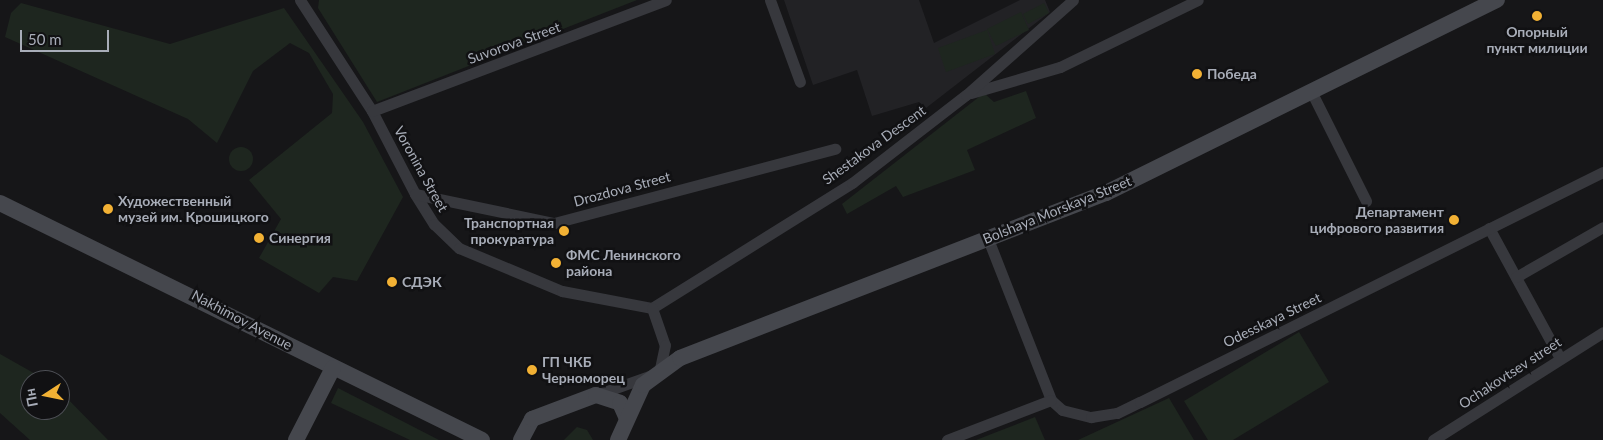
<!DOCTYPE html>
<meta charset="utf-8">
<style>
body{margin:0}
#map{position:relative;width:1603px;height:440px;overflow:hidden;background:#161618;font-family:Lato,sans-serif}
div>[style]{position:absolute}
.built>*{inset:0;background:#222225}
.green>*{inset:0;background:#1e261f}
.round{border-radius:50%}
.street>*{height:11px;margin:-5.5px;padding:0 5.5px;transform-origin:5.5px;border-radius:5.5px;background:#37383d}
.secondary>*{height:16px;margin:-8px;padding:0 8px;transform-origin:8px;border-radius:8px;background:#45474d}
.dots>*{width:14px;height:14px;translate:-50% -50%;box-sizing:border-box;border:2px solid #111113;border-radius:50%}
span{translate:-50% -50%;white-space:nowrap;text-align:center;line-height:1.15;-webkit-text-stroke:5px #111113;paint-order:stroke}
.poi-label{font-size:14px;color:#a8adb8;font-weight:700}
.left{translate:0 -50%;text-align:left}
.right{translate:-100% -50%;text-align:right}
.street-label{font-size:14px;color:#a8adb8}
.north{position:absolute;left:20px;top:370px;width:50px;height:50px;box-sizing:border-box;background:#111113;border:1px solid #4d4f55;border-radius:50%;rotate:259deg;font-size:14px;font-weight:700;line-height:20px;text-align:center;color:#a8adb8}
.north::after{content:'';display:block;margin:auto;width:18px;height:22px;background:#f2b134;clip-path:polygon(50% 0,100% 100%,50% 72%,0 100%)}
.scale{position:absolute;left:20px;top:30px;width:89px;height:22px;box-sizing:border-box;border:2px solid #a8adb8;border-top:0;padding-left:6px;font-size:15px;line-height:18px;white-space:nowrap;color:#a8adb8;-webkit-text-stroke:4px #111113;paint-order:stroke}
</style>
<div id="map">
<div class="built">
<div style="clip-path:polygon(784px 0,919px 0,934px 43px,1020px 0,1045px 0,1050px 12px,926px 108px,919px 102px,872px 116px,857px 70px,813px 85px)"></div>
</div>
<div class="green">
<div style="clip-path:polygon(319px 0,637px 0,377px 102px,318px 8px)"></div>
<div style="clip-path:polygon(21px 3px,170px 44px,284px 8px,363px 122px,403px 197px,357px 281px,333px 277px,319px 293px,259px 258px,281px 219px,249px 180px,332px 113px,333px 94px,309px 53px,290px 43px,253px 71px,217px 143px,188px 119px,5px 37px,11px 13px)"></div>
<div style="clip-path:polygon(1044px 3px,1049px 13px,1028px 24px,1023px 14px)"></div>
<div style="clip-path:polygon(1021px 12px,1029px 30px,996px 46px,987px 29px)"></div>
<div style="clip-path:polygon(987px 30px,995px 54px,946px 72px,938px 48px)"></div>
<div style="clip-path:polygon(1026px 91px,1036px 118px,967px 150px,975px 170px,903px 197px,896px 186px,847px 214px,842px 204px,984px 93px,994px 102px)"></div>
<div class="round" style="left:229px;top:147px;width:24px;height:24px"></div>
<div style="clip-path:polygon(1299px 332px,1329px 382px,1233px 440px,1208px 440px,1184px 401px)"></div>
<div style="clip-path:polygon(0 354px,46px 380px,30px 380px,30px 410px,60px 410px,60px 391px,108px 440px,30px 440px,0 413px)"></div>
<div style="clip-path:polygon(338px 388px,439px 440px,410px 440px,331px 403px)"></div>
<div style="clip-path:polygon(1169px 398px,1194px 440px,1078px 440px)"></div>
<div style="clip-path:polygon(1035px 417px,1045px 440px,976px 440px)"></div>
<div style="clip-path:polygon(577px 427px,587px 430px,593px 440px,564px 440px)"></div>
</div>
<div class="street">
<div style="left:300px;top:0;width:132px;rotate:57deg"></div>
<div style="left:372px;top:111px;width:93px;rotate:62.6deg"></div>
<div style="left:415px;top:194px;width:36px;rotate:58deg"></div>
<div style="left:434px;top:224px;width:35px;rotate:44deg"></div>
<div style="left:459px;top:248px;width:112px;rotate:22.7deg"></div>
<div style="left:562px;top:291px;width:92px;rotate:10.7deg"></div>
<div style="left:770px;top:0;width:87px;rotate:69.9deg"></div>
<div style="left:1311px;top:91px;width:123px;rotate:63.4deg"></div>
<div style="left:971px;top:93px;width:93px;rotate:-16.3deg"></div>
<div style="left:1060px;top:67px;width:153px;rotate:-25.9deg"></div>
<div style="left:372px;top:111px;width:314px;rotate:-20.7deg"></div>
<div style="left:415px;top:194px;width:142px;rotate:11.8deg"></div>
<div style="left:554px;top:223px;width:291px;rotate:-14.8deg"></div>
<div style="left:1489px;top:228px;width:148px;rotate:61.4deg"></div>
<div style="left:988px;top:239px;width:173px;rotate:68.6deg"></div>
<div style="left:1051px;top:400px;width:15px;rotate:42deg"></div>
<div style="left:1062px;top:410px;width:30px;rotate:14deg"></div>
<div style="left:1091px;top:417px;width:26px;rotate:-9deg"></div>
<div style="left:1117px;top:413px;width:25px;rotate:-26deg"></div>
<div style="left:1140px;top:402px;width:517px;rotate:-26.42deg"></div>
<div style="left:1516px;top:277px;width:100px;rotate:-29.9deg"></div>
<div style="left:652px;top:308px;width:236px;rotate:-32deg"></div>
<div style="left:852px;top:183px;width:144px;rotate:-37.7deg"></div>
<div style="left:966px;top:95px;width:143px;rotate:-41.6deg"></div>
<div style="left:652px;top:308px;width:39px;rotate:71deg"></div>
<div style="left:665px;top:345px;width:24px;rotate:102deg"></div>
<div style="left:596px;top:395px;width:59px;rotate:-19.7deg"></div>
<div style="left:947px;top:440px;width:111px;rotate:-21deg"></div>
<div style="left:1433px;top:440px;width:201px;rotate:-32.4deg"></div>
</div>
<div class="secondary">
<div style="left:0;top:203px;width:537px;rotate:26.18deg"></div>
<div style="left:296px;top:440px;width:81px;rotate:-62.8deg"></div>
<div style="left:521px;top:440px;width:24px;rotate:-62deg"></div>
<div style="left:532px;top:419px;width:68px;rotate:-20.6deg"></div>
<div style="left:596px;top:395px;width:25px;rotate:18deg"></div>
<div style="left:620px;top:403px;width:17px;rotate:66deg"></div>
<div style="left:618px;top:440px;width:60px;rotate:-65.6deg"></div>
<div style="left:643px;top:385px;width:46px;rotate:-36.1deg"></div>
<div style="left:680px;top:358px;width:457px;rotate:-21.2deg"></div>
<div style="left:1106px;top:193px;width:436px;rotate:-26.3deg"></div>
</div>
<div class="dots">
<div style="left:1537px;top:16px;background:#f2b134"></div>
<div style="left:1197px;top:74px;background:#f2b134"></div>
<div style="left:108px;top:209px;background:#f2b134"></div>
<div style="left:1454px;top:220px;background:#f2b134"></div>
<div style="left:564px;top:231px;background:#f2b134"></div>
<div style="left:259px;top:238px;background:#f2b134"></div>
<div style="left:556px;top:263px;background:#f2b134"></div>
<div style="left:392px;top:282px;background:#f2b134"></div>
<div style="left:532px;top:370px;background:#f2b134"></div>
</div>
<div class="poi-label">
<span style="left:1537px;top:40px">Опорный<br>пункт милиции</span>
<span class="left" style="left:1207px;top:74px">Победа</span>
<span class="left" style="left:118px;top:209px">Художественный<br>музей им. Крошицкого</span>
<span class="right" style="left:1444px;top:220px">Департамент<br>цифрового развития</span>
<span class="right" style="left:554px;top:231px">Транспортная<br>прокуратура</span>
<span class="left" style="left:269px;top:238px">Синергия</span>
<span class="left" style="left:566px;top:263px">ФМС Ленинского<br>района</span>
<span class="left" style="left:402px;top:282px">СДЭК</span>
<span class="left" style="left:542px;top:370px">ГП ЧКБ<br>Черноморец</span>
</div>
<div class="street-label">
<span style="left:514px;top:43px;rotate:-20deg">Suvorova Street</span>
<span style="left:874px;top:145px;rotate:-36deg">Shestakova Descent</span>
<span style="left:421px;top:169px;rotate:61deg">Voronina Street</span>
<span style="left:622px;top:189px;rotate:-15deg">Drozdova Street</span>
<span style="left:1057px;top:210px;rotate:-22deg">Bolshaya Morskaya Street</span>
<span style="left:242px;top:320px;rotate:28deg">Nakhimov Avenue</span>
<span style="left:1272px;top:320px;rotate:-26deg">Odesskaya Street</span>
<span style="left:1510px;top:373px;rotate:-33deg">Ochakovtsev street</span>
</div>
<div class="north">Пн</div>
<div class="scale">50 m</div>
</div>
